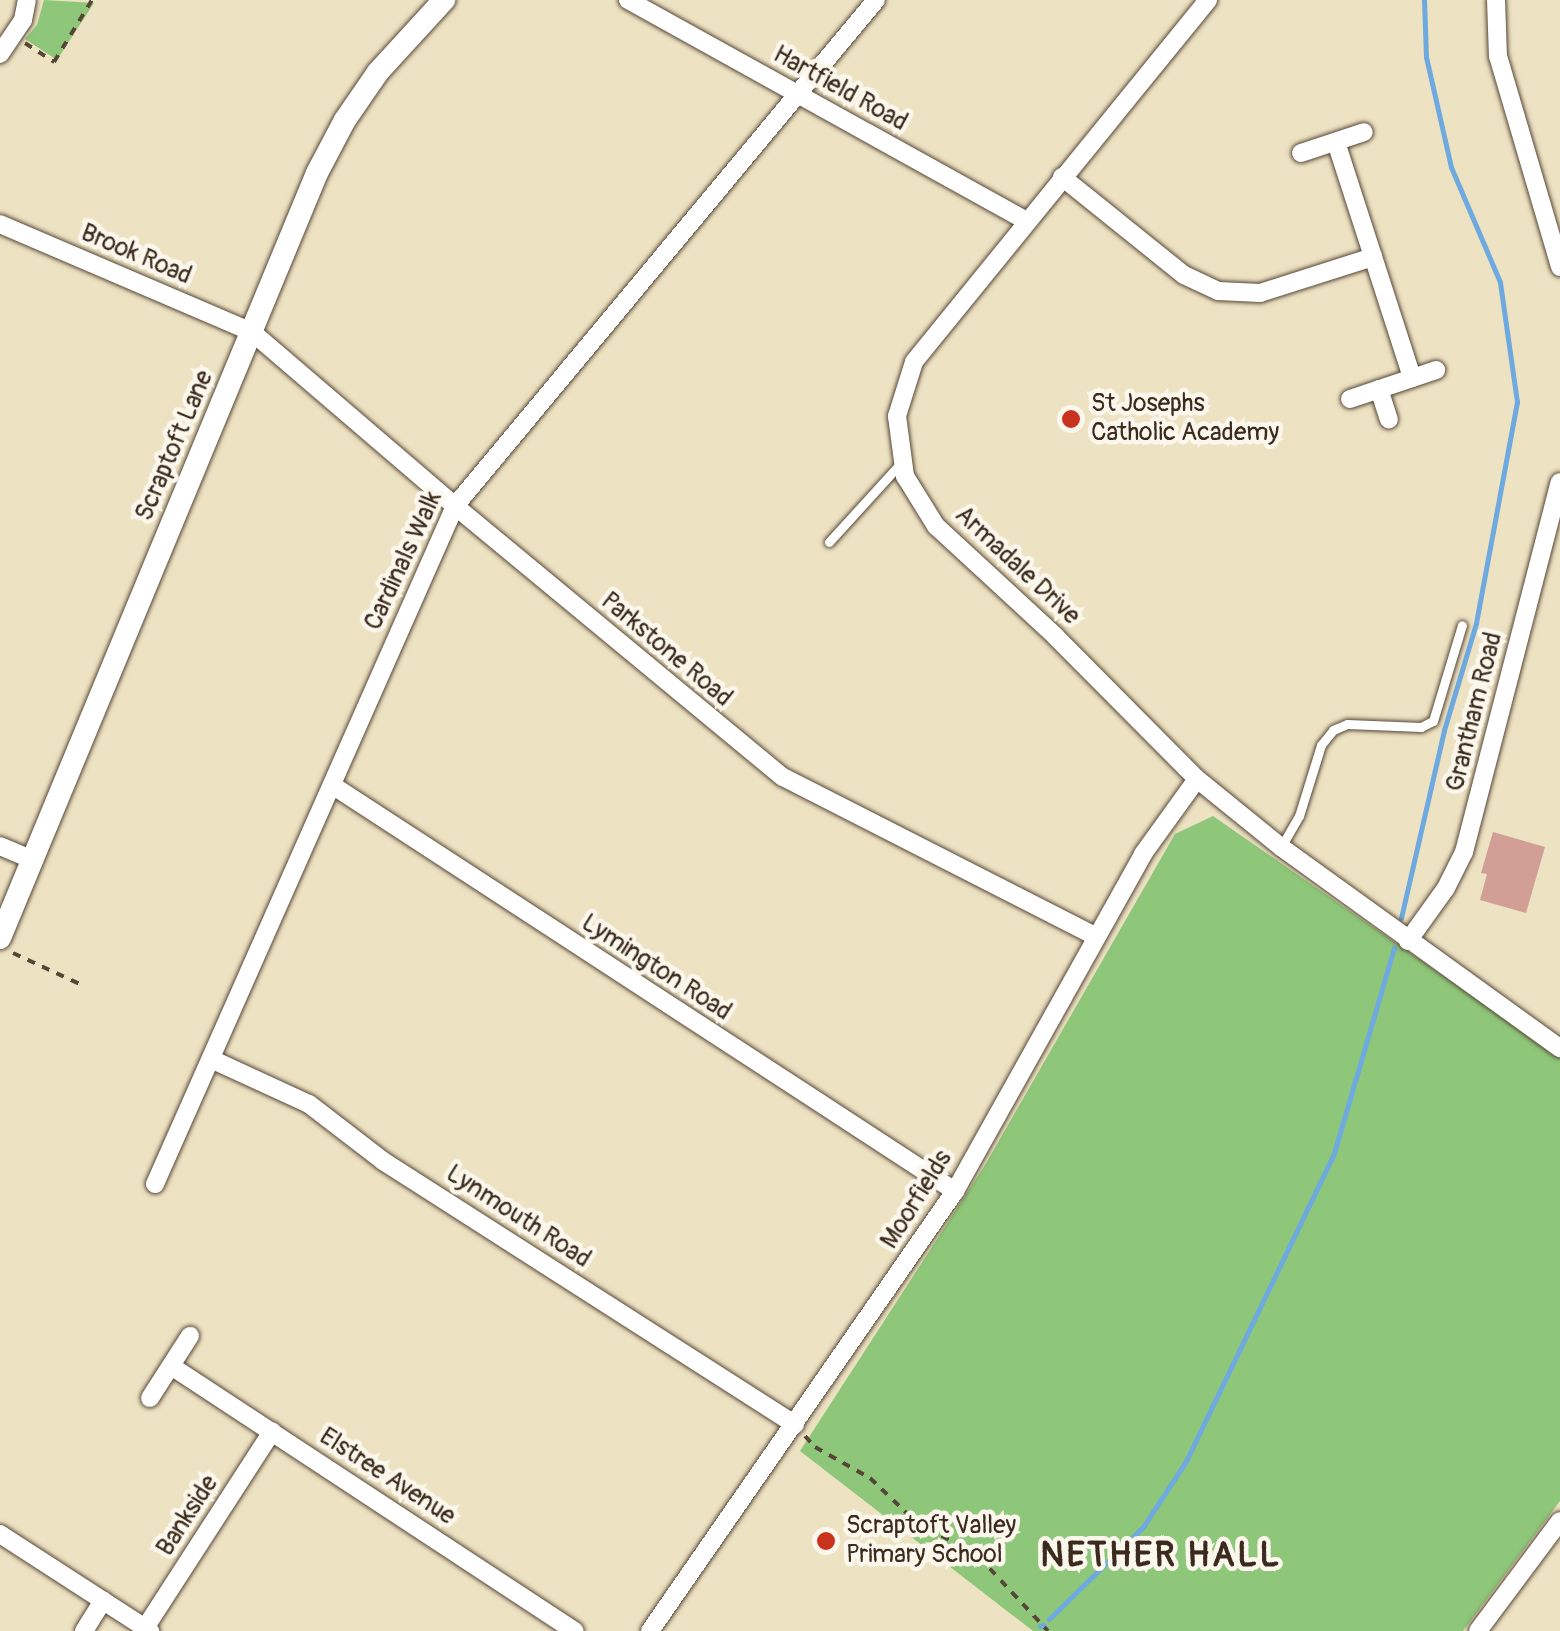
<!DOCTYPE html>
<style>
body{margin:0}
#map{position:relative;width:1560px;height:1631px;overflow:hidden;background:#ede2c2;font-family:Pangolin,sans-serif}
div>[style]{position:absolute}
.green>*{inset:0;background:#8fc77a}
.stream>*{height:5px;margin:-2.5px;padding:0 2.5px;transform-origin:2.5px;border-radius:2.5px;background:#6ea9df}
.building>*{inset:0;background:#d19f96}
.path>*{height:4px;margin-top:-2px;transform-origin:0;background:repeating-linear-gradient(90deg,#564637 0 8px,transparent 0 16px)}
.roads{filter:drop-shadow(0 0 2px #564637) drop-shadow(0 0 2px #564637)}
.service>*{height:9px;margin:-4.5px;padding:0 4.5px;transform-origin:4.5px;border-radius:4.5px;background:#fff}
.minor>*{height:18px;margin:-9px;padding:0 9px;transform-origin:9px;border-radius:9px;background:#fff}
.tertiary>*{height:22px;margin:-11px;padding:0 11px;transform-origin:11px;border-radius:11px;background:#fff}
.dots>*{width:28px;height:28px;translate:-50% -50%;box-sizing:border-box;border:5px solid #fbf7ec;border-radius:50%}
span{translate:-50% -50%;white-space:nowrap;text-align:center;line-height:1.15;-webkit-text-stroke:9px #fbf7ec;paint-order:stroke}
.street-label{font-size:25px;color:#3b2a1e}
.poi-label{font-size:25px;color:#3b2a1e}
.left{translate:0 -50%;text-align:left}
.district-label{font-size:35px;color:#3b2a1e;font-weight:700;letter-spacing:2.5px}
</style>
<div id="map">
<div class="green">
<div style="clip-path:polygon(44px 0,94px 3px,57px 60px,25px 39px,37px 25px)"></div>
<div style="clip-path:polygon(1213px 816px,1560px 1057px,1560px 1501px,1463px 1631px,1033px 1631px,800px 1451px,985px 1165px,1175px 834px)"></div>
</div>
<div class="stream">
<div style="left:1401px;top:918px;width:193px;rotate:-77.1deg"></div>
<div style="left:1444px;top:730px;width:112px;rotate:-73.3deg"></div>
<div style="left:1476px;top:623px;width:225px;rotate:-79.5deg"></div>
<div style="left:1517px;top:402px;width:121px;rotate:-98.1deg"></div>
<div style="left:1500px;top:282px;width:125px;rotate:-113.1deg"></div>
<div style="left:1451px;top:167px;width:113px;rotate:-102.8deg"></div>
<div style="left:1426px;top:57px;width:57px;rotate:-92deg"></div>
<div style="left:1049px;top:1619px;width:132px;rotate:-44.4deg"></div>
<div style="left:1143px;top:1527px;width:79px;rotate:-56.9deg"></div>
<div style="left:1186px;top:1461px;width:342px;rotate:-64.3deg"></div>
<div style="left:1334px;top:1153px;width:214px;rotate:-73.7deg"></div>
<div style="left:1040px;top:1626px;width:4px;rotate:-14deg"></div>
</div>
<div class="building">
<div style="clip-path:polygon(1493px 832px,1545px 847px,1526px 913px,1480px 900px,1487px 874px,1481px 873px)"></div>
</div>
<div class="path">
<div style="left:25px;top:43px;width:35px;rotate:33deg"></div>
<div style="left:54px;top:62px;width:73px;rotate:-58.5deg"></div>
<div style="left:13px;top:953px;width:78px;rotate:24.9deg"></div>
<div style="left:805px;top:1436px;width:15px;rotate:48deg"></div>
<div style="left:815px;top:1447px;width:63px;rotate:29.4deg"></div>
<div style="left:870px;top:1478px;width:61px;rotate:43.7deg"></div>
<div style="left:914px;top:1520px;width:75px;rotate:29.6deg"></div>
<div style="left:979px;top:1557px;width:101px;rotate:47deg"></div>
</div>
<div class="roads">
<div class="service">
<div style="left:829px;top:542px;width:107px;rotate:-47.7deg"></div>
<div style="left:1281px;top:847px;width:36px;rotate:-60deg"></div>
<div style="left:1299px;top:816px;width:74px;rotate:-72.8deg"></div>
<div style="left:1321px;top:745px;width:19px;rotate:-51deg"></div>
<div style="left:1333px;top:730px;width:15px;rotate:-23deg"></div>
<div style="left:1347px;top:724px;width:74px;rotate:2.3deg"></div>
<div style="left:1421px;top:727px;width:13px;rotate:-27deg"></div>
<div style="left:1433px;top:721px;width:100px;rotate:-73.2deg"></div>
</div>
<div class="minor">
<div style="left:628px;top:0;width:456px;rotate:29deg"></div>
<div style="left:1208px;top:0;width:466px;rotate:129.1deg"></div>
<div style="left:914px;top:362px;width:57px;rotate:107.5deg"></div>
<div style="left:897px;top:416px;width:61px;rotate:82.4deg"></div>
<div style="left:905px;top:476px;width:59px;rotate:58.2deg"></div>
<div style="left:936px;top:526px;width:162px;rotate:42.7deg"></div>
<div style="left:1055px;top:636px;width:202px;rotate:45.2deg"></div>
<div style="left:1197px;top:779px;width:108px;rotate:39deg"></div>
<div style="left:1281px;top:847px;width:344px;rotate:35.8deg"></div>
<div style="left:1496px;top:0;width:56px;rotate:88deg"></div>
<div style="left:1498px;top:56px;width:220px;rotate:73.6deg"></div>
<div style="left:0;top:54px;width:41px;rotate:-55.9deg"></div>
<div style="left:23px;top:20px;width:20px;rotate:-79deg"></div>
<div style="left:1336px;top:142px;width:248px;rotate:72.1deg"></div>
<div style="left:1301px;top:153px;width:66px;rotate:-18.4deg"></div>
<div style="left:1062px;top:177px;width:156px;rotate:38.8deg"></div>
<div style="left:1184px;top:275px;width:38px;rotate:25deg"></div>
<div style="left:1218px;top:291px;width:42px;rotate:2.7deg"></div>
<div style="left:1260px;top:293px;width:119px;rotate:-17.7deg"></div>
<div style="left:0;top:224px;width:274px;rotate:23.2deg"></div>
<div style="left:252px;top:332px;width:267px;rotate:40.6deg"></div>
<div style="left:455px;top:506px;width:425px;rotate:39.6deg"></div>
<div style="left:783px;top:777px;width:350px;rotate:27deg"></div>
<div style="left:1379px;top:389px;width:32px;rotate:72deg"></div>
<div style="left:1350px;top:399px;width:91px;rotate:-18.6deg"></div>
<div style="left:332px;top:785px;width:744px;rotate:33.09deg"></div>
<div style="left:0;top:846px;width:36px;rotate:23deg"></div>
<div style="left:1408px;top:941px;width:65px;rotate:-54.4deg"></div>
<div style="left:1446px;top:888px;width:40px;rotate:-63.4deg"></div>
<div style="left:1464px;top:852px;width:382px;rotate:-75.5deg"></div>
<div style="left:211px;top:1059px;width:108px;rotate:24.7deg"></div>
<div style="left:309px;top:1104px;width:93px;rotate:37.6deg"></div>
<div style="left:383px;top:1161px;width:489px;rotate:32.6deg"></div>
<div style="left:155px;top:1184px;width:741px;rotate:-66.13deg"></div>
<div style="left:455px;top:506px;width:658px;rotate:-50.24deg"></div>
<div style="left:171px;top:1366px;width:483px;rotate:33.3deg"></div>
<div style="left:150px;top:1398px;width:74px;rotate:-57.2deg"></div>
<div style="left:0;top:1534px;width:179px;rotate:32.9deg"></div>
<div style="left:145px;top:1628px;width:234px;rotate:-57.1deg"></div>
<div style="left:84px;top:1631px;width:36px;rotate:-58deg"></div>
<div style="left:650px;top:1631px;width:535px;rotate:-55.27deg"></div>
<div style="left:955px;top:1191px;width:386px;rotate:-60.8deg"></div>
<div style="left:1143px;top:854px;width:92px;rotate:-54.2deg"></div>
<div style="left:1478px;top:1631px;width:137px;rotate:-53.3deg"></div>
</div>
<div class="tertiary">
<div style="left:0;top:938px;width:828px;rotate:-67.49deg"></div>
<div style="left:317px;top:173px;width:60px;rotate:-62.2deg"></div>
<div style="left:345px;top:120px;width:58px;rotate:-55.5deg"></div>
<div style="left:378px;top:72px;width:98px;rotate:-47.5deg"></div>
</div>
</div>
<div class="dots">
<div style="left:1071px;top:419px;background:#c8321e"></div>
<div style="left:826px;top:1541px;background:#c8321e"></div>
</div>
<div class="street-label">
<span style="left:840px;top:89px;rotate:29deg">Hartfield Road</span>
<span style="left:136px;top:255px;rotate:23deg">Brook Road</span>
<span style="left:175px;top:446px;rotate:-67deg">Scraptoft Lane</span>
<span style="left:404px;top:561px;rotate:-65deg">Cardinals Walk</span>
<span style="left:1017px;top:566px;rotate:43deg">Armadale Drive</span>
<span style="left:666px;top:650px;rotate:40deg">Parkstone Road</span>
<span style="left:1475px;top:712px;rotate:-76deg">Grantham Road</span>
<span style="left:656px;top:968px;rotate:33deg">Lymington Road</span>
<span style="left:917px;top:1200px;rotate:-58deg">Moorfields</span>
<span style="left:518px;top:1217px;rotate:33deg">Lynmouth Road</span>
<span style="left:387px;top:1477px;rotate:33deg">Elstree Avenue</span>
<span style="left:188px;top:1516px;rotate:-57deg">Bankside</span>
</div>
<div class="poi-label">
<span class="left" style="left:1091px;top:419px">St Josephs<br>Catholic Academy</span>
<span class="left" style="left:846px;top:1541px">Scraptoft Valley<br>Primary School</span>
</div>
<div class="district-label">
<span style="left:1161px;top:1555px">NETHER HALL</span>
</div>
</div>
